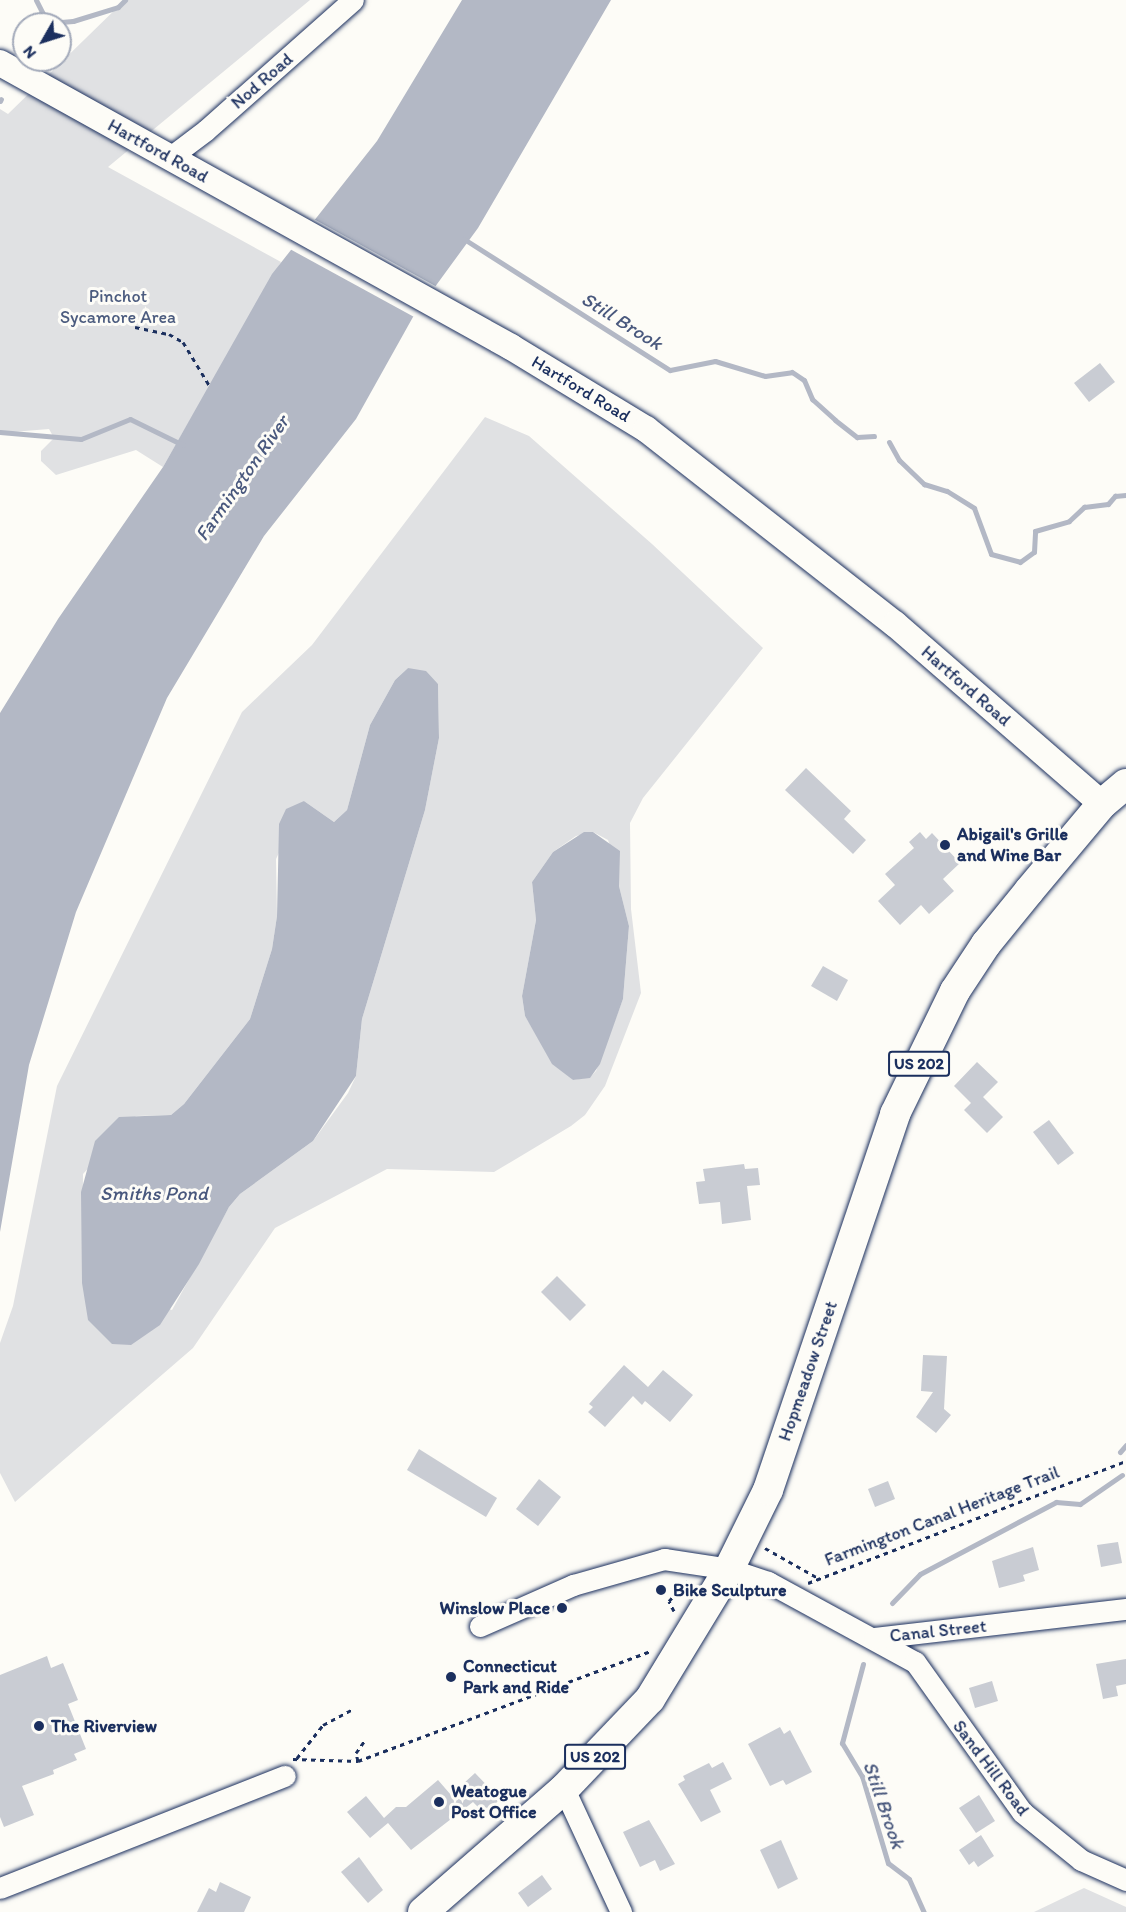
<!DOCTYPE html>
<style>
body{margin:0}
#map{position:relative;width:1126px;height:1912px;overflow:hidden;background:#fdfcf7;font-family:Itim,sans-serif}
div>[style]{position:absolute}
.green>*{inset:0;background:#e0e1e3}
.water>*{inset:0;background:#b3b8c5}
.pier>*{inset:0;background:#fdfcf7}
.stream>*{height:5px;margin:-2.5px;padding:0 2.5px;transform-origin:2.5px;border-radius:2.5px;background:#b3b8c5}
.building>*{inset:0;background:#c9ccd3}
.path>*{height:3px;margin-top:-1.5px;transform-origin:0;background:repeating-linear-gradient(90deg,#1b2f5e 0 4.5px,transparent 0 9px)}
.roads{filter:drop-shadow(0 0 2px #1b2f5e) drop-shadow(0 0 2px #1b2f5e)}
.minor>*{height:21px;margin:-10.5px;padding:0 10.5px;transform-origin:10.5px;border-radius:10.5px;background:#fdfcf7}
.major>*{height:26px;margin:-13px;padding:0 13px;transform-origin:13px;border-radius:13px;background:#fdfcf7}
.highway>*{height:30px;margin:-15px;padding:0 15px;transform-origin:15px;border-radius:15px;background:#fdfcf7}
.dots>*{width:16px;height:16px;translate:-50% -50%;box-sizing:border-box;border:3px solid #fdfcf7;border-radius:50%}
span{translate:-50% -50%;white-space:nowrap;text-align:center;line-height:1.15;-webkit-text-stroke:6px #fdfcf7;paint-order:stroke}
.shield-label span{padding:2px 4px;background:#fdfcf7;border:2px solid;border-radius:4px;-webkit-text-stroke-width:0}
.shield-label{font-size:16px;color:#1b2f5e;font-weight:700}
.street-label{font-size:18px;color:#1b2f5e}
.park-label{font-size:18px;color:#4c5c7f}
.poi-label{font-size:18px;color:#1b2f5e;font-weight:700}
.left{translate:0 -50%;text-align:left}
.right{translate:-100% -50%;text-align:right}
.water-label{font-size:20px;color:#49587d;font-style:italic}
.north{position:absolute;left:12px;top:12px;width:60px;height:60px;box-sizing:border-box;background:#fdfcf7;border:2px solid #a3aaba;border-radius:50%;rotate:231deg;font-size:16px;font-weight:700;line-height:24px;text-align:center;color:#1b2f5e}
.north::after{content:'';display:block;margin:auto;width:21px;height:27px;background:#1b2f5e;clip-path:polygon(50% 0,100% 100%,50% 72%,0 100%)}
</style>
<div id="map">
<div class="green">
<div style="clip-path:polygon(125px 0,310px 0,108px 167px,281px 262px,163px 467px,136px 450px,56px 475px,41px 461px,41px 451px,54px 438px,49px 429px,0 433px,0 109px,8px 114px)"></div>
<div style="clip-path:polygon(evenodd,485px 417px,529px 436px,652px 544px,763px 648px,643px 798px,630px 823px,631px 909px,641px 993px,605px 1086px,585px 1115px,571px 1126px,494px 1172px,387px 1169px,275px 1228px,193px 1348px,15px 1502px,0 1473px,0 1343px,13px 1306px,57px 1086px,242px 712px,312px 645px,485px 417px,408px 668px,438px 684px,439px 738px,425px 810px,362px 1019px,356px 1076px,348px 1093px,313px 1141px,240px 1194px,229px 1207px,172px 1310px,82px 1283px,83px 1174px,136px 1116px,171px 1115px,184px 1104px,250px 1019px,272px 949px,277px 916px,276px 859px,304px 801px,334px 822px,347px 810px,370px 725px,395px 680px,408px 668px,485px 417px,593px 832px,608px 840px,618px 868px,619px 886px,629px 926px,623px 999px,596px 1071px,590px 1077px,573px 1080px,539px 1039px,525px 1016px,522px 996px,536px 920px,532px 882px,553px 852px,576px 836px,593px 832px)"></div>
<div style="clip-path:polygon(1084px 1888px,1126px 1907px,1126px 1912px,1034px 1912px)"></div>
</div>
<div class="water">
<div style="clip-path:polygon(462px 0,611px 0,478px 228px,413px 317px,356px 419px,264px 536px,167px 698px,76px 912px,29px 1065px,0 1232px,0 713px,58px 619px,163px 467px,272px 274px,377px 141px)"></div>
<div style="clip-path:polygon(408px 668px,426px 671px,438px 684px,439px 738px,425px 810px,362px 1019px,356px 1076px,313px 1141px,240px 1194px,229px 1207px,199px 1264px,160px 1325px,131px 1345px,112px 1344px,88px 1320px,82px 1283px,81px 1192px,95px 1141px,119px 1117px,171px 1115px,184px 1104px,250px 1019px,272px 949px,277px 916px,279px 824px,286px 809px,304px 801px,334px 822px,347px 810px,370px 725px,395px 680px)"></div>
<div style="clip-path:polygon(584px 832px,593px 832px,620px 851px,619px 886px,629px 926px,623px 999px,600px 1064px,590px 1078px,573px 1080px,552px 1064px,525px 1016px,522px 996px,536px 920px,532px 882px,553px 852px)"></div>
</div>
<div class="pier">
<div style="clip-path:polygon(312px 218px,439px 288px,416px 318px,288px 248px)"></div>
</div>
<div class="stream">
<div style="left:36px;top:0;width:27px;rotate:63deg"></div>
<div style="left:49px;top:23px;width:24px;rotate:-5deg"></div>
<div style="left:73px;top:21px;width:47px;rotate:-17.3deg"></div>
<div style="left:118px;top:7px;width:10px;rotate:-45deg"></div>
<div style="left:0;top:101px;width:2px;rotate:-63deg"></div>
<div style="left:464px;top:239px;width:244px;rotate:32.5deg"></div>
<div style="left:670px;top:370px;width:46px;rotate:-11.3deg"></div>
<div style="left:715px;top:361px;width:52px;rotate:16.7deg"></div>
<div style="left:765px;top:376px;width:27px;rotate:-8deg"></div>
<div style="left:792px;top:372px;width:14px;rotate:34deg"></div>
<div style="left:804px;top:380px;width:21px;rotate:67deg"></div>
<div style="left:812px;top:399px;width:31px;rotate:42deg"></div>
<div style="left:835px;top:420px;width:28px;rotate:38deg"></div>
<div style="left:857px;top:437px;width:17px;rotate:-3deg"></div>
<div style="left:0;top:432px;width:81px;rotate:4.9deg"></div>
<div style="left:81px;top:439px;width:53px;rotate:-22.2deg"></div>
<div style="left:130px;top:419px;width:59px;rotate:26.1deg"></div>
<div style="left:889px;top:442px;width:21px;rotate:61deg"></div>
<div style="left:899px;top:460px;width:35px;rotate:44deg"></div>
<div style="left:924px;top:484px;width:24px;rotate:17deg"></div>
<div style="left:947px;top:491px;width:32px;rotate:32deg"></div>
<div style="left:974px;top:508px;width:49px;rotate:69.7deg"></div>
<div style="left:991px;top:554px;width:30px;rotate:15deg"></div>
<div style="left:1020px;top:562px;width:17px;rotate:-36deg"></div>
<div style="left:1034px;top:552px;width:21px;rotate:-87deg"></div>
<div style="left:1035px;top:531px;width:35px;rotate:-16deg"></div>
<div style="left:1069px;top:521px;width:21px;rotate:-43deg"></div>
<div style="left:1084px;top:507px;width:24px;rotate:-7deg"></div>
<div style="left:1108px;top:504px;width:11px;rotate:-49deg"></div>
<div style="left:1115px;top:496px;width:11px;rotate:-5deg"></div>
<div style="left:1120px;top:1452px;width:9px;rotate:-49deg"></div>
<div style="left:892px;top:1603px;width:40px;rotate:-46deg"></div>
<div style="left:920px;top:1574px;width:154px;rotate:-27.9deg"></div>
<div style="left:1056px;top:1502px;width:24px;rotate:5deg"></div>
<div style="left:1080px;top:1504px;width:51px;rotate:-34.6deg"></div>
<div style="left:863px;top:1664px;width:82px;rotate:104.9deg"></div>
<div style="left:842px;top:1743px;width:39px;rotate:59deg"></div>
<div style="left:862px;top:1776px;width:91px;rotate:73.4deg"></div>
<div style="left:888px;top:1863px;width:26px;rotate:37deg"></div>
<div style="left:909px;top:1879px;width:36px;rotate:66deg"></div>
</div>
<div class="building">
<div style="clip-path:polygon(1100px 363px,1115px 382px,1089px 402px,1074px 383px)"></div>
<div style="clip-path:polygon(806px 768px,851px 811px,844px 819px,866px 840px,853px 854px,785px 790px)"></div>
<div style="clip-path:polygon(920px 832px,926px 839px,932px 833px,960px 863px,943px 879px,954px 891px,929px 914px,921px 905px,900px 925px,878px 901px,895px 885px,885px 874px,914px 848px,909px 842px)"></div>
<div style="clip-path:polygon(823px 966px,848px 980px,837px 1001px,811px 986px)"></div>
<div style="clip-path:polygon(977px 1062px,998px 1082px,983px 1097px,1003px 1117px,987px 1133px,964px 1110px,971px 1103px,954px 1086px)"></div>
<div style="clip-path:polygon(1049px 1120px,1074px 1153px,1058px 1165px,1033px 1132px)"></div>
<div style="clip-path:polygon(744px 1164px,745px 1169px,758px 1168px,760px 1185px,747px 1186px,751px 1220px,722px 1224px,720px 1202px,699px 1204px,696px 1182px,705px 1181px,703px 1169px)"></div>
<div style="clip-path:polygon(557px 1276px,586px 1305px,570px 1321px,541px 1292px)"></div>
<div style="clip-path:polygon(923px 1355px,947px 1356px,944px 1409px,951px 1415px,936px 1433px,916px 1417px,933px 1392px,921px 1391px)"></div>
<div style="clip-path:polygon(624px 1365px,648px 1387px,663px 1370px,693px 1395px,670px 1422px,645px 1401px,642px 1405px,633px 1396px,605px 1427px,588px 1412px,593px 1407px,589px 1404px)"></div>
<div style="clip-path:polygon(419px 1449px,497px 1498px,486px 1517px,407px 1470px)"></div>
<div style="clip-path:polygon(539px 1479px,561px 1497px,538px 1526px,516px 1509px)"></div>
<div style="clip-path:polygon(888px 1481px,895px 1499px,875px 1507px,868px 1489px)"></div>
<div style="clip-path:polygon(1118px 1542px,1122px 1563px,1101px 1567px,1097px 1545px)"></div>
<div style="clip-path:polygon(1033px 1547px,1039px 1570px,1023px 1575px,1025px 1581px,999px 1588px,992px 1561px)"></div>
<div style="clip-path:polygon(47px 1656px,51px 1668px,63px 1663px,78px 1700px,68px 1704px,86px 1749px,74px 1754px,77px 1760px,53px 1770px,54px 1774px,22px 1786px,34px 1815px,4px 1827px,0 1817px,0 1675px)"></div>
<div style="clip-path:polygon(1126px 1659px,1126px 1684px,1116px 1686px,1118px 1696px,1103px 1699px,1096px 1664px)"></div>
<div style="clip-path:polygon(992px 1681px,998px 1701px,975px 1708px,969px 1688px)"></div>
<div style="clip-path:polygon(780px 1727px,784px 1734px,790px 1730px,812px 1772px,786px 1785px,783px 1780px,770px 1786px,748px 1744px)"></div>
<div style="clip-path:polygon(723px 1762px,732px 1779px,710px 1790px,721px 1812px,701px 1822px,678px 1784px,685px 1780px,683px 1776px,709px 1763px,712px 1768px)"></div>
<div style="clip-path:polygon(475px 1773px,500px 1799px,485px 1814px,473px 1802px,411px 1850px,388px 1823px,370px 1838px,347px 1812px,366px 1796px,384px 1818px,396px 1807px,406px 1807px,438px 1780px,451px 1795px)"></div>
<div style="clip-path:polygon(979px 1795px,995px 1821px,976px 1833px,959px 1808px)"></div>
<div style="clip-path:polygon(649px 1820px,675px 1864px,660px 1871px,655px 1860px,640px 1867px,623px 1832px)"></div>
<div style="clip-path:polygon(981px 1835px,994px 1856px,978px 1867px,974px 1861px,969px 1865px,959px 1850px)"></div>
<div style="clip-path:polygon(781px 1840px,798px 1879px,778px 1889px,760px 1850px)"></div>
<div style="clip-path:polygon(359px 1857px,383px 1890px,368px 1903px,341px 1872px)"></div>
<div style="clip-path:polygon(542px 1875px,552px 1889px,528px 1907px,518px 1893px)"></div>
<div style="clip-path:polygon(220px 1882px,251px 1897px,244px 1912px,197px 1912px,209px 1888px,216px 1892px)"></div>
</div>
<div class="path">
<div style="left:135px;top:327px;width:35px;rotate:12deg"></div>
<div style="left:169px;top:334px;width:16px;rotate:30deg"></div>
<div style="left:183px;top:342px;width:50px;rotate:58.8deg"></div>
<div style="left:765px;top:1548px;width:61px;rotate:29.5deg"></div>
<div style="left:808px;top:1583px;width:341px;rotate:-21deg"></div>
<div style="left:674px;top:1611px;width:11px;rotate:-117deg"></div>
<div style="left:669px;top:1601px;width:27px;rotate:-48deg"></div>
<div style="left:297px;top:1758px;width:42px;rotate:-51.8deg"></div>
<div style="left:323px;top:1725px;width:34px;rotate:-28deg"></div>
<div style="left:293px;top:1759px;width:65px;rotate:1.8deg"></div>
<div style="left:358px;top:1761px;width:312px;rotate:-20.6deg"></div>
<div style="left:358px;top:1761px;width:8px;rotate:-104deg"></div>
<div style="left:356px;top:1753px;width:16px;rotate:-55deg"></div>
</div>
<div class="roads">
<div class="minor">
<div style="left:169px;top:158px;width:46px;rotate:-37.1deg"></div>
<div style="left:206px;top:130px;width:196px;rotate:-41.5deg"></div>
<div style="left:480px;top:1626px;width:102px;rotate:-23.8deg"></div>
<div style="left:573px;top:1585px;width:95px;rotate:-15.9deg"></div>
<div style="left:664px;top:1559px;width:66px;rotate:8.7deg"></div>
<div style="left:729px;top:1569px;width:41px;rotate:18.4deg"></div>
<div style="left:768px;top:1582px;width:167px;rotate:28.6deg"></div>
<div style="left:915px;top:1662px;width:184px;rotate:54.5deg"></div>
<div style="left:1022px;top:1812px;width:76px;rotate:39.1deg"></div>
<div style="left:1081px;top:1860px;width:49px;rotate:24deg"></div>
<div style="left:874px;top:1638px;width:254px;rotate:-6.6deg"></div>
<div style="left:564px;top:1789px;width:136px;rotate:65.1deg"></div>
<div style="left:0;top:1888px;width:306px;rotate:-21.5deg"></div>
</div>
<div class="major">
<div style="left:0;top:63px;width:585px;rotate:29.06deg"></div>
<div style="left:511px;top:347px;width:158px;rotate:31.3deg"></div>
<div style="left:646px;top:429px;width:316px;rotate:38.1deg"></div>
<div style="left:895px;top:624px;width:274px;rotate:41deg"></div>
</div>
<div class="highway">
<div style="left:423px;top:1912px;width:187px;rotate:-41.1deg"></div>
<div style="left:564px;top:1789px;width:124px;rotate:-46.3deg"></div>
<div style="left:650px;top:1699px;width:152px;rotate:-58.7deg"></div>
<div style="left:729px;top:1569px;width:88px;rotate:-63.7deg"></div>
<div style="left:768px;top:1490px;width:397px;rotate:-71.3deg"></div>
<div style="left:895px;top:1114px;width:137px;rotate:-64deg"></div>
<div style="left:955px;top:991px;width:56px;rotate:-56.6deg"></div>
<div style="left:986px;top:944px;width:68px;rotate:-50.9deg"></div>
<div style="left:1029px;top:891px;width:114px;rotate:-50deg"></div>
<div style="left:1102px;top:804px;width:31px;rotate:-40deg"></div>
</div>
</div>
<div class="dots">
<div style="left:945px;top:845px;background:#1b2f5e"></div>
<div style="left:661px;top:1590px;background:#1b2f5e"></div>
<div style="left:562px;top:1608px;background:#1b2f5e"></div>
<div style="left:451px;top:1677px;background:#1b2f5e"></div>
<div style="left:39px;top:1726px;background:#1b2f5e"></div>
<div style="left:439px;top:1802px;background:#1b2f5e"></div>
</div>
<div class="shield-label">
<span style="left:919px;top:1064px">US 202</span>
<span style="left:595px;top:1757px">US 202</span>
</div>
<div class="street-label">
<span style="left:262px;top:81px;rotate:-41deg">Nod Road</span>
<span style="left:158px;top:151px;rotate:29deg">Hartford Road</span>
<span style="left:581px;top:389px;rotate:31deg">Hartford Road</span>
<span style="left:966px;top:686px;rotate:41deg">Hartford Road</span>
<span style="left:808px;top:1371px;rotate:-71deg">Hopmeadow Street</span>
<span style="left:942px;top:1516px;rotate:-21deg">Farmington Canal Heritage Trail</span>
<span style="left:938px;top:1631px;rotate:-6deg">Canal Street</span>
<span style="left:991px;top:1768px;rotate:53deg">Sand Hill Road</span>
</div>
<div class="park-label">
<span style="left:118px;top:307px">Pinchot<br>Sycamore Area</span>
</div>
<div class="poi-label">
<span class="left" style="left:957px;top:845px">Abigail's Grille<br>and Wine Bar</span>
<span class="left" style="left:673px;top:1590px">Bike Sculpture</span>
<span class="right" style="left:550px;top:1608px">Winslow Place</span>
<span class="left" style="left:463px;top:1677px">Connecticut<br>Park and Ride</span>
<span class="left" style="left:51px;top:1726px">The Riverview</span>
<span class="left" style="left:451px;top:1802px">Weatogue<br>Post Office</span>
</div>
<div class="water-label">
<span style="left:622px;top:321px;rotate:32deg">Still Brook</span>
<span style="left:242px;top:478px;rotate:-55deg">Farmington River</span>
<span style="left:154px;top:1193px">Smiths Pond</span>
<span style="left:884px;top:1805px;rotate:71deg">Still Brook</span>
</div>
<div class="north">N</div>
</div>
